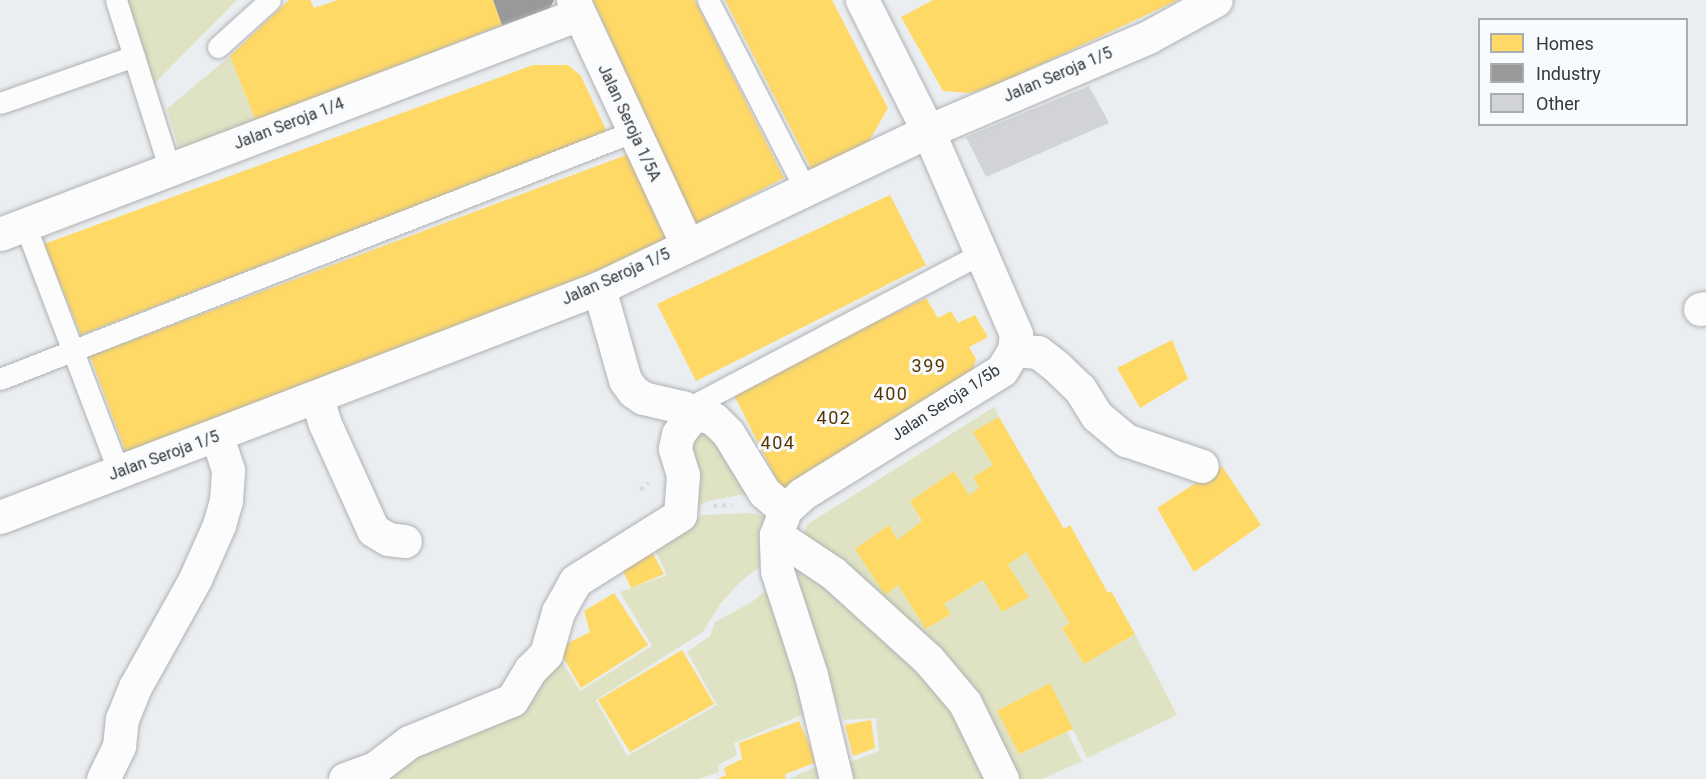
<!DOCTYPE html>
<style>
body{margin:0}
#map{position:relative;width:1706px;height:779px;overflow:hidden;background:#ebeef1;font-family:Roboto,sans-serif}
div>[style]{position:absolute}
.green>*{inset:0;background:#dfe3c3}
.homes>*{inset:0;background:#ffd966}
.industry>*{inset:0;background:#999}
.building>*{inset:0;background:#d2d3d6}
.path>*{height:4px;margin-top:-2px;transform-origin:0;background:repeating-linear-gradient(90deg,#d7d8d9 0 4.5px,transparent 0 9px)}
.roads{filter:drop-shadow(0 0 2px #afb1b3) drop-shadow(0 0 2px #afb1b3)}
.lane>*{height:21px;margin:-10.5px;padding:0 10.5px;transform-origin:10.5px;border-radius:10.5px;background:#fcfcfd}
.street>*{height:33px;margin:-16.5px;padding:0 16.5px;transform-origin:16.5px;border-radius:16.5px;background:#fcfcfd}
span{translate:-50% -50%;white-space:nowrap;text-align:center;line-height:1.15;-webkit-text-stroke:6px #f8fbfe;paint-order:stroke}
.street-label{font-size:16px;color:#353739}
.neighbourhood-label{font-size:18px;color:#583600;letter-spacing:1.5px}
.legend{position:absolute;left:1478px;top:18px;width:210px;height:108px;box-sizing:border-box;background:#f8fbfe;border:2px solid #aaadaf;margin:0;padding:8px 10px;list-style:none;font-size:18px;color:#353739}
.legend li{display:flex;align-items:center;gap:12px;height:30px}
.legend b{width:30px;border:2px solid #aaadaf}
</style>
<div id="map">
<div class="green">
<div style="clip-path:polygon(121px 0,237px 0,148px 90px)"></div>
<div style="clip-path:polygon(230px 56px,256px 121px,180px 152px,167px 109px)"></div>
<div style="clip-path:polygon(994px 407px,999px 417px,974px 432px,993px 465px,973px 477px,979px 488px,969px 495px,954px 471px,910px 501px,922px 522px,897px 540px,889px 526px,886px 594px,898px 585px,927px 629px,950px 614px,944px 604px,983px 580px,1002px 611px,1028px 597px,1008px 565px,1026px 552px,1070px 623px,1062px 628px,1084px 664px,1135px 634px,1177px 715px,1087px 758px,1050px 683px,997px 711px,1019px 754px,1067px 732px,1082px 761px,1042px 779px,1015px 779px,802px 536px,808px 524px)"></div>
<div style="clip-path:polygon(688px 431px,708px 431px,760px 497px,740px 495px,708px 501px,696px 507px)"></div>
<div style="clip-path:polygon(751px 513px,771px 517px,763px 564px,740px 582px,721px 603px,703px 632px,596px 700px,627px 756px,717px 705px,687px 652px,710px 636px,715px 622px,752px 602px,776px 582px,832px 779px,789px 779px,822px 764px,802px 715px,734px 743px,737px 755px,718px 765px,719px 772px,699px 779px,369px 779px,556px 652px,580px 691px,652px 646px,620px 592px,667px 575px,655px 550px,684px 524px,703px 515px)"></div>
<div style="clip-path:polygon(793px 555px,913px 649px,999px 779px,853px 779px,850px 762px,879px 751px,876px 718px,844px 720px,811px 645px)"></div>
</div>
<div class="homes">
<div style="clip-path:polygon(289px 0,310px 0,314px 8px,338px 0,493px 0,502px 25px,256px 121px,230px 56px)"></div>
<div style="clip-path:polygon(593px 0,695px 0,784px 178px,695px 225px)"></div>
<div style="clip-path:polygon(725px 0,832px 0,888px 108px,869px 141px,813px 172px)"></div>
<div style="clip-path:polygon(933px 0,1178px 0,1001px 83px,970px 93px,943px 91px,901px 17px)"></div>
<div style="clip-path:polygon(533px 65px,568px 65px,581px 76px,607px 132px,81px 335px,44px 244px)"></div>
<div style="clip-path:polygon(629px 154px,668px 243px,127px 455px,90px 356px)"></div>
<div style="clip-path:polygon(890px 195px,926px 265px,696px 381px,657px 304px)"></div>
<div style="clip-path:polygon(926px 298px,938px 318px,951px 311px,958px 323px,975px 315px,988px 337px,969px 347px,976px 359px,969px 382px,785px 496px,732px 391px)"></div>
<div style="clip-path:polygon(1172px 340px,1188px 379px,1140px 408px,1117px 368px)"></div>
<div style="clip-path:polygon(999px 417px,1064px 529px,1070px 525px,1108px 593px,1111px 591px,1135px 634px,1084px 664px,1062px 628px,1070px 623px,1026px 552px,1008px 565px,1029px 597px,1002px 612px,983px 580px,944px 604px,951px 614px,926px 629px,898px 585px,885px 595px,855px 549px,889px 525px,897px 540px,922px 521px,910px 501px,954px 471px,969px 495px,979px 488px,973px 477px,993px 465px,973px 432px)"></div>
<div style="clip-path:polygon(1222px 466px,1261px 525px,1194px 572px,1157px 508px)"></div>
<div style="clip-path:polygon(647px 543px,664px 574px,631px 588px,616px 556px)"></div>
<div style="clip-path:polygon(614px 593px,648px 645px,581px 688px,558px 648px,590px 632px,584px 611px)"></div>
<div style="clip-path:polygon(682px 650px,714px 704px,630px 752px,598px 700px)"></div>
<div style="clip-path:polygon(1050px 683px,1073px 729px,1019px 754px,997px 711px)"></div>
<div style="clip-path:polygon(871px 720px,875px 748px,853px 756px,845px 725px)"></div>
<div style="clip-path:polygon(799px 721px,817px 762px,785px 774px,786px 779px,717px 779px,726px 775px,724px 768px,742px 759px,739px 743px)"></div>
</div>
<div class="industry">
<div style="clip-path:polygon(493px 0,554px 0,549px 10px,502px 25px)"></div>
</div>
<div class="building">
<div style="clip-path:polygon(1089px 86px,1109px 123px,986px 177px,966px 137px)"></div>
</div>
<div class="path">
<div style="left:640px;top:490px;width:11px;rotate:-41deg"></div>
<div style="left:713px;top:506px;width:19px;rotate:-3deg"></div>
</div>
<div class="roads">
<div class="lane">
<div style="left:116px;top:0;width:178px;rotate:72.4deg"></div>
<div style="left:708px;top:0;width:212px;rotate:62.8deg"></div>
<div style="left:218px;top:47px;width:70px;rotate:-42.1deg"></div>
<div style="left:0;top:103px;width:142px;rotate:-19.3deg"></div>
<div style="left:25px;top:225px;width:265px;rotate:69.2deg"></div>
<div style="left:0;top:379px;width:679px;rotate:-21.35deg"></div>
<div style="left:686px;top:409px;width:335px;rotate:-27.8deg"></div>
</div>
<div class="street">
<div style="left:573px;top:0;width:270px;rotate:65deg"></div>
<div style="left:0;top:234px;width:619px;rotate:-20.81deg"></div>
<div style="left:599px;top:288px;width:96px;rotate:74.2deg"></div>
<div style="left:625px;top:380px;width:14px;rotate:54deg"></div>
<div style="left:633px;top:391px;width:12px;rotate:35deg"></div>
<div style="left:643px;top:398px;width:40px;rotate:13deg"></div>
<div style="left:682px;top:407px;width:34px;rotate:21deg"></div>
<div style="left:714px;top:419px;width:20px;rotate:45deg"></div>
<div style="left:728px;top:433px;width:69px;rotate:58.6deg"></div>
<div style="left:764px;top:492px;width:28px;rotate:41deg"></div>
<div style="left:1700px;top:309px;width:6px;rotate:-9deg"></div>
<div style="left:1014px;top:350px;width:24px;rotate:5deg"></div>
<div style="left:1038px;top:352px;width:24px;rotate:38deg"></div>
<div style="left:1057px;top:367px;width:32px;rotate:44deg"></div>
<div style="left:1080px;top:389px;width:32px;rotate:58deg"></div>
<div style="left:1097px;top:416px;width:38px;rotate:40deg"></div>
<div style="left:1126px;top:440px;width:80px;rotate:18.9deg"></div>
<div style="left:317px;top:398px;width:27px;rotate:73deg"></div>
<div style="left:325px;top:424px;width:116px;rotate:65.6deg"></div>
<div style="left:373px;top:530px;width:17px;rotate:31deg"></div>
<div style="left:388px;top:539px;width:17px;rotate:7deg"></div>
<div style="left:0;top:517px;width:641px;rotate:-20.92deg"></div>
<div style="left:599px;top:288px;width:365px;rotate:-25.5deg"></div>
<div style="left:928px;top:131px;width:239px;rotate:-23.1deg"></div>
<div style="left:1148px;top:37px;width:77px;rotate:-28.6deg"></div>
<div style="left:776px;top:535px;width:69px;rotate:33.7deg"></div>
<div style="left:833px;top:573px;width:128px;rotate:42.2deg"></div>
<div style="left:928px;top:659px;width:57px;rotate:49.9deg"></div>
<div style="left:965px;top:703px;width:85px;rotate:64deg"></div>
<div style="left:103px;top:779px;width:37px;rotate:-64deg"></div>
<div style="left:119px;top:746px;width:27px;rotate:-84deg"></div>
<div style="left:122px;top:719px;width:35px;rotate:-68deg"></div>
<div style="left:135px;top:687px;width:124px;rotate:-60.9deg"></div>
<div style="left:195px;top:579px;width:59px;rotate:-66deg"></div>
<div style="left:219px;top:525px;width:26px;rotate:-74deg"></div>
<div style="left:226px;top:500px;width:30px;rotate:-86deg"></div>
<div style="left:228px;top:470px;width:36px;rotate:-108deg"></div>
<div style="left:345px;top:779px;width:32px;rotate:-20deg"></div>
<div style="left:375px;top:768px;width:43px;rotate:-37.4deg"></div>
<div style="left:409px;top:742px;width:111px;rotate:-22.2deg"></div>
<div style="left:512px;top:700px;width:35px;rotate:-59deg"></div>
<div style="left:530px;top:670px;width:23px;rotate:-45deg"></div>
<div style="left:546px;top:654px;width:44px;rotate:-74.1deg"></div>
<div style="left:558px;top:612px;width:35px;rotate:-61deg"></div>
<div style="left:575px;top:581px;width:124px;rotate:-32.2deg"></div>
<div style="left:680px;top:515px;width:40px;rotate:-85.7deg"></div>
<div style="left:683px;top:475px;width:28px;rotate:-107deg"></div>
<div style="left:675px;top:448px;width:14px;rotate:-78deg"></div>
<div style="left:678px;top:434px;width:28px;rotate:-52deg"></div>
<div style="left:836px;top:779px;width:107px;rotate:-103.5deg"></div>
<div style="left:811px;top:675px;width:109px;rotate:-108.1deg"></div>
<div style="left:777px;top:571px;width:36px;rotate:-92deg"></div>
<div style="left:776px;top:535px;width:27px;rotate:-70deg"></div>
<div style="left:785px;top:510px;width:23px;rotate:-43deg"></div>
<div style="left:802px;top:494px;width:235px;rotate:-31.8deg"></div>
<div style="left:1002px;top:370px;width:23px;rotate:-59deg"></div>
<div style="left:1014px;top:350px;width:16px;rotate:-83deg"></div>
<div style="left:1016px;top:334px;width:221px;rotate:-113.4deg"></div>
<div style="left:928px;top:131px;width:147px;rotate:-116.7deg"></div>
</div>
</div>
<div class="street-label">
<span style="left:1058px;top:75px;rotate:-23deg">Jalan Seroja 1/5</span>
<span style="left:629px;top:123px;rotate:65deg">Jalan Seroja 1/5A</span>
<span style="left:289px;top:124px;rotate:-21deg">Jalan Seroja 1/4</span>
<span style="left:616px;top:277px;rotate:-24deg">Jalan Seroja 1/5</span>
<span style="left:946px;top:403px;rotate:-33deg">Jalan Seroja 1/5b</span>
<span style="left:164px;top:456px;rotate:-20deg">Jalan Seroja 1/5</span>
</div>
<div class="neighbourhood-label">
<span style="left:929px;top:366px">399</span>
<span style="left:891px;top:394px">400</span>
<span style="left:834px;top:418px">402</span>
<span style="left:778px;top:443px">404</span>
</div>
<ul class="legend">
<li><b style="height:16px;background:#ffd966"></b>Homes</li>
<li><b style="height:16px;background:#999"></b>Industry</li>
<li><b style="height:16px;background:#d2d3d6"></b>Other</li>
</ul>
</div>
